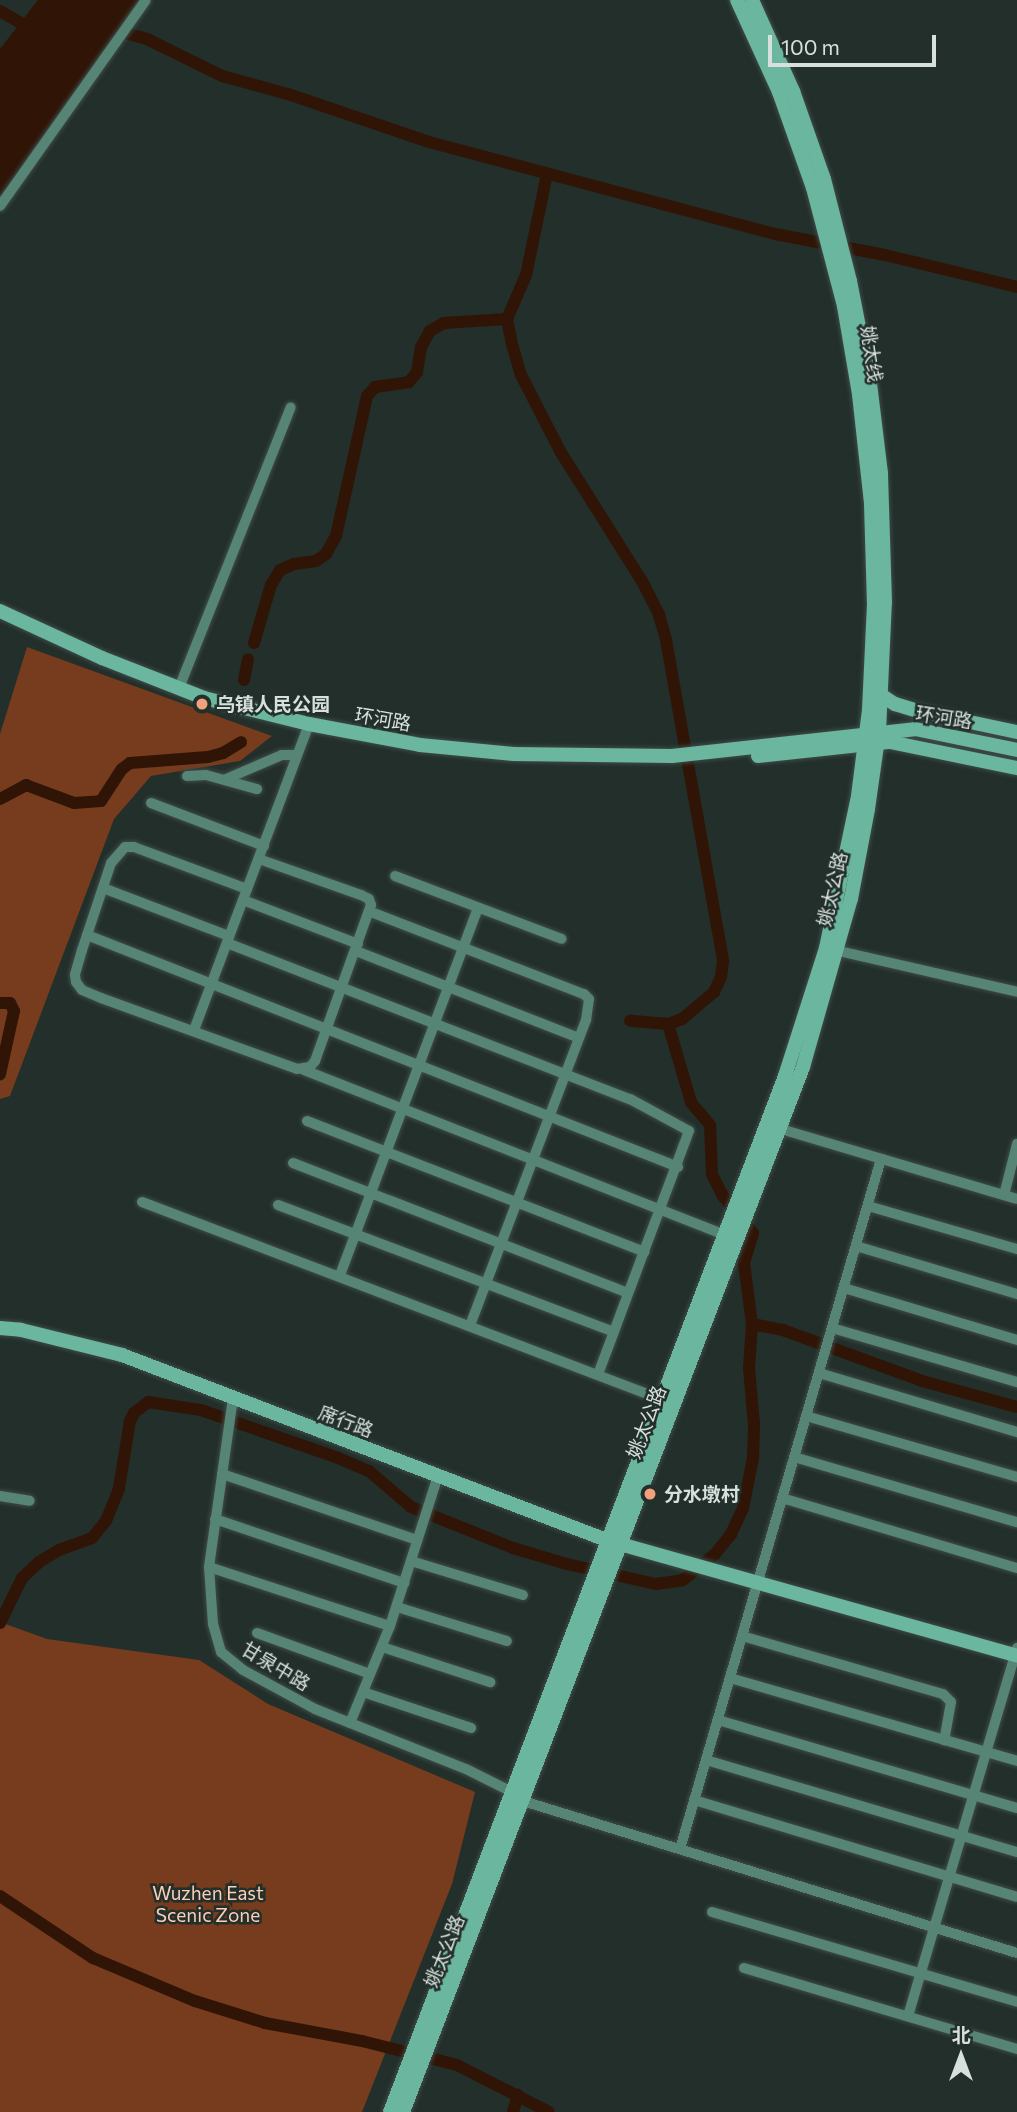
<!DOCTYPE html>
<meta charset="utf-8">
<style>
body{margin:0}
#map{position:relative;width:1017px;height:2112px;overflow:hidden;background:#222f2a;font-family:Commissioner,"Noto Sans SC",sans-serif}
div>[style]{position:absolute}
.green>*{inset:0;background:#773c1d}
.water>*{inset:0;background:#301507}
.canal>*{height:12px;margin:-6px;padding:0 6px;transform-origin:6px;border-radius:6px;background:#301507}
.roads{filter:drop-shadow(0 0 2px #3f4b47) drop-shadow(0 0 2px #3f4b47)}
.street>*{height:10px;margin:-5px;padding:0 5px;transform-origin:5px;border-radius:5px;background:#568475}
.secondary>*{height:14px;margin:-7px;padding:0 7px;transform-origin:7px;border-radius:7px;background:#6ab69e}
.dots>*{width:19px;height:19px;translate:-50% -50%;box-sizing:border-box;border:4px solid #222f2a;border-radius:50%}
span{translate:-50% -50%;white-space:nowrap;text-align:center;line-height:1.15;-webkit-text-stroke:5px #222f2a;paint-order:stroke}
.street-label{font-size:19px;color:#d7e0dd}
.poi-label{font-size:19px;color:#d7e0dd;font-weight:700}
.left{translate:0 -50%;text-align:left}
.park-label{font-size:19px;color:#fdceb8}
.north{position:absolute;left:926px;top:2021px;width:70px;height:70px;-webkit-text-stroke:5px #222f2a;paint-order:stroke;rotate:0deg;font-size:19px;font-weight:700;line-height:28px;text-align:center;color:#d7e0dd}
.north::after{content:'';display:block;margin:auto;width:24px;height:32px;background:#d7e0dd;clip-path:polygon(50% 0,100% 100%,50% 72%,0 100%)}
.scale{position:absolute;left:768px;top:35px;width:168px;height:32px;box-sizing:border-box;border:4px solid #d7e0dd;border-top:0;padding-left:9px;font-size:21px;line-height:24px;white-space:nowrap;color:#d7e0dd;-webkit-text-stroke:5px #222f2a;paint-order:stroke}
</style>
<div id="map">
<div class="green">
<div style="clip-path:polygon(27px 647px,272px 736px,240px 761px,151px 776px,114px 819px,10px 1096px,0 1099px,0 734px)"></div>
<div style="clip-path:polygon(0 1622px,47px 1639px,199px 1660px,268px 1704px,475px 1792px,452px 1884px,362px 2112px,0 2112px)"></div>
</div>
<div class="water">
<div style="clip-path:polygon(38px 0,138px 0,0 196px,0 49px)"></div>
</div>
<div class="canal">
<div style="left:0;top:11px;width:38px;rotate:30deg"></div>
<div style="left:100px;top:26px;width:49px;rotate:15.5deg"></div>
<div style="left:147px;top:39px;width:84px;rotate:26.3deg"></div>
<div style="left:222px;top:76px;width:68px;rotate:15.3deg"></div>
<div style="left:288px;top:94px;width:149px;rotate:18.8deg"></div>
<div style="left:429px;top:142px;width:358px;rotate:14.9deg"></div>
<div style="left:775px;top:234px;width:112px;rotate:10.8deg"></div>
<div style="left:885px;top:255px;width:136px;rotate:13.6deg"></div>
<div style="left:547px;top:174px;width:103px;rotate:101.7deg"></div>
<div style="left:526px;top:275px;width:48px;rotate:113.4deg"></div>
<div style="left:507px;top:319px;width:25px;rotate:79deg"></div>
<div style="left:512px;top:344px;width:32px;rotate:74deg"></div>
<div style="left:521px;top:375px;width:85px;rotate:62.8deg"></div>
<div style="left:560px;top:451px;width:156px;rotate:57.8deg"></div>
<div style="left:643px;top:583px;width:36px;rotate:63deg"></div>
<div style="left:659px;top:615px;width:26px;rotate:74deg"></div>
<div style="left:666px;top:640px;width:326px;rotate:79.9deg"></div>
<div style="left:723px;top:961px;width:16px;rotate:97deg"></div>
<div style="left:721px;top:977px;width:17px;rotate:115deg"></div>
<div style="left:714px;top:992px;width:42px;rotate:139.8deg"></div>
<div style="left:682px;top:1019px;width:15px;rotate:160deg"></div>
<div style="left:668px;top:1024px;width:38px;rotate:-175deg"></div>
<div style="left:254px;top:643px;width:60px;rotate:-73.7deg"></div>
<div style="left:271px;top:585px;width:17px;rotate:-59deg"></div>
<div style="left:280px;top:570px;width:15px;rotate:-23deg"></div>
<div style="left:294px;top:564px;width:22px;rotate:-8deg"></div>
<div style="left:316px;top:561px;width:12px;rotate:-35deg"></div>
<div style="left:326px;top:554px;width:21px;rotate:-61deg"></div>
<div style="left:336px;top:536px;width:143px;rotate:-77.5deg"></div>
<div style="left:367px;top:396px;width:12px;rotate:-48deg"></div>
<div style="left:375px;top:387px;width:34px;rotate:-8deg"></div>
<div style="left:409px;top:382px;width:13px;rotate:-51deg"></div>
<div style="left:417px;top:372px;width:25px;rotate:-81deg"></div>
<div style="left:421px;top:347px;width:18px;rotate:-61deg"></div>
<div style="left:430px;top:331px;width:16px;rotate:-30deg"></div>
<div style="left:444px;top:323px;width:63px;rotate:-3.6deg"></div>
<div style="left:244px;top:680px;width:21px;rotate:-79deg"></div>
<div style="left:0;top:799px;width:30px;rotate:-28deg"></div>
<div style="left:26px;top:785px;width:51px;rotate:20.6deg"></div>
<div style="left:74px;top:803px;width:27px;rotate:-4deg"></div>
<div style="left:101px;top:801px;width:38px;rotate:-57deg"></div>
<div style="left:122px;top:769px;width:10px;rotate:-37deg"></div>
<div style="left:130px;top:763px;width:78px;rotate:-4.4deg"></div>
<div style="left:208px;top:757px;width:16px;rotate:-15deg"></div>
<div style="left:223px;top:753px;width:21px;rotate:-31deg"></div>
<div style="left:0;top:1003px;width:10px"></div>
<div style="left:10px;top:1003px;width:9px;rotate:63deg"></div>
<div style="left:14px;top:1011px;width:65px;rotate:102.5deg"></div>
<div style="left:752px;top:1324px;width:32px;rotate:11deg"></div>
<div style="left:783px;top:1330px;width:148px;rotate:20.1deg"></div>
<div style="left:922px;top:1381px;width:98px;rotate:15.3deg"></div>
<div style="left:0;top:1623px;width:50px;rotate:-63.9deg"></div>
<div style="left:22px;top:1578px;width:23px;rotate:-43deg"></div>
<div style="left:39px;top:1562px;width:23px;rotate:-31deg"></div>
<div style="left:59px;top:1550px;width:35px;rotate:-20deg"></div>
<div style="left:92px;top:1538px;width:22px;rotate:-51deg"></div>
<div style="left:106px;top:1521px;width:35px;rotate:-68deg"></div>
<div style="left:119px;top:1488px;width:68px;rotate:-80.7deg"></div>
<div style="left:130px;top:1421px;width:9px;rotate:-63deg"></div>
<div style="left:134px;top:1413px;width:18px;rotate:-38deg"></div>
<div style="left:148px;top:1402px;width:54px;rotate:8.6deg"></div>
<div style="left:201px;top:1410px;width:145px;rotate:19.3deg"></div>
<div style="left:338px;top:1458px;width:34px;rotate:23deg"></div>
<div style="left:369px;top:1471px;width:55px;rotate:40.6deg"></div>
<div style="left:411px;top:1507px;width:110px;rotate:21.9deg"></div>
<div style="left:513px;top:1548px;width:56px;rotate:16.5deg"></div>
<div style="left:567px;top:1564px;width:91px;rotate:12.7deg"></div>
<div style="left:656px;top:1584px;width:27px;rotate:-8deg"></div>
<div style="left:683px;top:1580px;width:41px;rotate:-39.1deg"></div>
<div style="left:715px;top:1554px;width:26px;rotate:-51deg"></div>
<div style="left:731px;top:1534px;width:29px;rotate:-65deg"></div>
<div style="left:743px;top:1508px;width:51px;rotate:-78.7deg"></div>
<div style="left:753px;top:1458px;width:33px;rotate:-88deg"></div>
<div style="left:754px;top:1425px;width:57px;rotate:-95deg"></div>
<div style="left:749px;top:1368px;width:44px;rotate:-86.1deg"></div>
<div style="left:752px;top:1324px;width:62px;rotate:-97.5deg"></div>
<div style="left:744px;top:1263px;width:31px;rotate:-73deg"></div>
<div style="left:753px;top:1233px;width:48px;rotate:-129deg"></div>
<div style="left:723px;top:1196px;width:25px;rotate:-117deg"></div>
<div style="left:712px;top:1174px;width:49px;rotate:-92.3deg"></div>
<div style="left:710px;top:1125px;width:30px;rotate:-130deg"></div>
<div style="left:691px;top:1102px;width:81px;rotate:-106.4deg"></div>
<div style="left:0;top:1896px;width:112px;rotate:33.7deg"></div>
<div style="left:93px;top:1958px;width:111px;rotate:22.9deg"></div>
<div style="left:195px;top:2001px;width:73px;rotate:17.4deg"></div>
<div style="left:265px;top:2023px;width:99px;rotate:10.5deg"></div>
<div style="left:362px;top:2041px;width:98px;rotate:14.2deg"></div>
<div style="left:457px;top:2065px;width:103px;rotate:27.1deg"></div>
<div style="left:513px;top:2112px;width:18px;rotate:-74deg"></div>
</div>
<div class="roads">
<div class="street">
<div style="left:0;top:206px;width:252px;rotate:-54.7deg"></div>
<div style="left:179px;top:688px;width:302px;rotate:-68.3deg"></div>
<div style="left:187px;top:776px;width:19px;rotate:-3deg"></div>
<div style="left:206px;top:775px;width:53px;rotate:15.4deg"></div>
<div style="left:226px;top:779px;width:61px;rotate:-23.2deg"></div>
<div style="left:282px;top:755px;width:15px"></div>
<div style="left:151px;top:803px;width:121px;rotate:20.8deg"></div>
<div style="left:395px;top:876px;width:178px;rotate:20.7deg"></div>
<div style="left:103px;top:888px;width:135px;rotate:20.9deg"></div>
<div style="left:247px;top:889px;width:121px;rotate:-159.6deg"></div>
<div style="left:134px;top:847px;width:9px;rotate:180deg"></div>
<div style="left:125px;top:847px;width:21px;rotate:131deg"></div>
<div style="left:111px;top:863px;width:92px;rotate:108.4deg"></div>
<div style="left:82px;top:950px;width:26px;rotate:106deg"></div>
<div style="left:75px;top:975px;width:7px;rotate:82deg"></div>
<div style="left:76px;top:982px;width:10px;rotate:53deg"></div>
<div style="left:82px;top:990px;width:21px;rotate:23deg"></div>
<div style="left:101px;top:998px;width:208px;rotate:19.9deg"></div>
<div style="left:297px;top:1069px;width:13px;rotate:-9deg"></div>
<div style="left:310px;top:1067px;width:8px;rotate:-50deg"></div>
<div style="left:315px;top:1061px;width:166px;rotate:-70.3deg"></div>
<div style="left:371px;top:905px;width:6px;rotate:-108deg"></div>
<div style="left:369px;top:899px;width:9px;rotate:-153deg"></div>
<div style="left:361px;top:895px;width:108px;rotate:-160.6deg"></div>
<div style="left:243px;top:900px;width:123px;rotate:20.9deg"></div>
<div style="left:371px;top:912px;width:228px;rotate:21.1deg"></div>
<div style="left:584px;top:994px;width:7px;rotate:45deg"></div>
<div style="left:589px;top:999px;width:21px;rotate:98deg"></div>
<div style="left:586px;top:1020px;width:326px;rotate:110.8deg"></div>
<div style="left:87px;top:935px;width:635px;rotate:21.43deg"></div>
<div style="left:227px;top:943px;width:432px;rotate:21.2deg"></div>
<div style="left:630px;top:1099px;width:67px;rotate:28.5deg"></div>
<div style="left:689px;top:1131px;width:259px;rotate:110.5deg"></div>
<div style="left:830px;top:949px;width:192px;rotate:12.9deg"></div>
<div style="left:356px;top:951px;width:239px;rotate:21.3deg"></div>
<div style="left:194px;top:1030px;width:327px;rotate:-69.4deg"></div>
<div style="left:304px;top:1070px;width:455px;rotate:21.4deg"></div>
<div style="left:307px;top:1121px;width:362px;rotate:21.2deg"></div>
<div style="left:774px;top:1127px;width:253px;rotate:16.5deg"></div>
<div style="left:293px;top:1163px;width:359px;rotate:21.2deg"></div>
<div style="left:1004px;top:1195px;width:53px;rotate:-75.7deg"></div>
<div style="left:142px;top:1202px;width:561px;rotate:20.8deg"></div>
<div style="left:278px;top:1205px;width:359px;rotate:20.7deg"></div>
<div style="left:868px;top:1206px;width:155px;rotate:16.1deg"></div>
<div style="left:856px;top:1246px;width:168px;rotate:16.6deg"></div>
<div style="left:340px;top:1275px;width:392px;rotate:-69.4deg"></div>
<div style="left:844px;top:1288px;width:181px;rotate:16.7deg"></div>
<div style="left:832px;top:1328px;width:193px;rotate:16.3deg"></div>
<div style="left:819px;top:1373px;width:207px;rotate:16.6deg"></div>
<div style="left:233px;top:1398px;width:171px;rotate:98.1deg"></div>
<div style="left:209px;top:1567px;width:57px;rotate:86deg"></div>
<div style="left:213px;top:1624px;width:29px;rotate:74deg"></div>
<div style="left:221px;top:1652px;width:28px;rotate:39deg"></div>
<div style="left:243px;top:1670px;width:82px;rotate:28.4deg"></div>
<div style="left:315px;top:1709px;width:162px;rotate:21.7deg"></div>
<div style="left:466px;top:1769px;width:51px;rotate:26.6deg"></div>
<div style="left:512px;top:1792px;width:14px;rotate:39deg"></div>
<div style="left:523px;top:1801px;width:517px;rotate:17.1deg"></div>
<div style="left:806px;top:1416px;width:220px;rotate:16.1deg"></div>
<div style="left:794px;top:1457px;width:232px;rotate:16.3deg"></div>
<div style="left:222px;top:1474px;width:206px;rotate:18.7deg"></div>
<div style="left:0;top:1496px;width:30px;rotate:9deg"></div>
<div style="left:782px;top:1498px;width:245px;rotate:16.6deg"></div>
<div style="left:215px;top:1519px;width:200px;rotate:18.7deg"></div>
<div style="left:411px;top:1561px;width:117px;rotate:16.9deg"></div>
<div style="left:209px;top:1567px;width:190px;rotate:18.1deg"></div>
<div style="left:397px;top:1607px;width:115px;rotate:17.2deg"></div>
<div style="left:257px;top:1633px;width:120px;rotate:19.9deg"></div>
<div style="left:742px;top:1636px;width:209px;rotate:16.1deg"></div>
<div style="left:943px;top:1694px;width:11px;rotate:45deg"></div>
<div style="left:951px;top:1702px;width:39px;rotate:100deg"></div>
<div style="left:382px;top:1647px;width:114px;rotate:18deg"></div>
<div style="left:730px;top:1678px;width:299px;rotate:16.1deg"></div>
<div style="left:363px;top:1692px;width:114px;rotate:18.4deg"></div>
<div style="left:718px;top:1720px;width:312px;rotate:16.4deg"></div>
<div style="left:350px;top:1723px;width:105px;rotate:-67.6deg"></div>
<div style="left:390px;top:1626px;width:157px;rotate:-72.3deg"></div>
<div style="left:706px;top:1760px;width:324px;rotate:16.5deg"></div>
<div style="left:694px;top:1800px;width:337px;rotate:16.7deg"></div>
<div style="left:680px;top:1849px;width:719px;rotate:-73.76deg"></div>
<div style="left:712px;top:1912px;width:318px;rotate:16.4deg"></div>
<div style="left:744px;top:1968px;width:285px;rotate:16.5deg"></div>
<div style="left:908px;top:2016px;width:384px;rotate:-73.5deg"></div>
</div>
<div class="secondary">
<div style="left:0;top:611px;width:112px;rotate:24.7deg"></div>
<div style="left:102px;top:658px;width:110px;rotate:21.4deg"></div>
<div style="left:204px;top:698px;width:108px;rotate:13.9deg"></div>
<div style="left:309px;top:724px;width:113px;rotate:10.7deg"></div>
<div style="left:420px;top:745px;width:94px;rotate:5.5deg"></div>
<div style="left:514px;top:754px;width:158px;rotate:0.7deg"></div>
<div style="left:672px;top:756px;width:244px;rotate:-6.3deg"></div>
<div style="left:915px;top:729px;width:104px;rotate:11.6deg"></div>
<div style="left:881px;top:695px;width:17px;rotate:33deg"></div>
<div style="left:895px;top:704px;width:24px;rotate:17deg"></div>
<div style="left:918px;top:711px;width:101px;rotate:12deg"></div>
<div style="left:758px;top:756px;width:133px;rotate:-6.1deg"></div>
<div style="left:890px;top:742px;width:130px;rotate:11.6deg"></div>
<div style="left:0;top:1328px;width:21px;rotate:5deg"></div>
<div style="left:21px;top:1330px;width:104px;rotate:13.9deg"></div>
<div style="left:122px;top:1355px;width:521px;rotate:20.9deg"></div>
<div style="left:609px;top:1541px;width:424px;rotate:15.7deg"></div>
<div style="left:390px;top:2112px;width:1109px;rotate:-69.13deg"></div>
<div style="left:785px;top:1076px;width:134px;rotate:-72.2deg"></div>
<div style="left:826px;top:948px;width:155px;rotate:-78.1deg"></div>
<div style="left:858px;top:796px;width:87px;rotate:-82.7deg"></div>
<div style="left:869px;top:710px;width:105px;rotate:-87.3deg"></div>
<div style="left:874px;top:605px;width:102px;rotate:-91.7deg"></div>
<div style="left:871px;top:503px;width:110px;rotate:-96.3deg"></div>
<div style="left:859px;top:394px;width:89px;rotate:-99.7deg"></div>
<div style="left:844px;top:306px;width:122px;rotate:-104.7deg"></div>
<div style="left:813px;top:188px;width:102px;rotate:-109.5deg"></div>
<div style="left:779px;top:92px;width:101px;rotate:-114.5deg"></div>
<div style="left:403px;top:2112px;width:1119px;rotate:-69.05deg"></div>
<div style="left:803px;top:1067px;width:175px;rotate:-74.1deg"></div>
<div style="left:851px;top:899px;width:92px;rotate:-79.3deg"></div>
<div style="left:868px;top:809px;width:78px;rotate:-81.9deg"></div>
<div style="left:879px;top:732px;width:130px;rotate:-87.4deg"></div>
<div style="left:885px;top:602px;width:129px;rotate:-91.8deg"></div>
<div style="left:881px;top:473px;width:91px;rotate:-97deg"></div>
<div style="left:870px;top:383px;width:104px;rotate:-101.1deg"></div>
<div style="left:850px;top:281px;width:105px;rotate:-104.3deg"></div>
<div style="left:824px;top:179px;width:93px;rotate:-109.4deg"></div>
<div style="left:793px;top:91px;width:100px;rotate:-114.3deg"></div>
</div>
</div>
<div class="dots">
<div style="left:202px;top:704px;background:#f1a17b"></div>
<div style="left:650px;top:1494px;background:#f1a17b"></div>
</div>
<div class="street-label">
<span style="left:872px;top:354px;rotate:81deg">姚太线</span>
<span style="left:944px;top:717px;rotate:9deg">环河路</span>
<span style="left:383px;top:719px;rotate:10deg">环河路</span>
<span style="left:832px;top:889px;rotate:-77deg">姚太公路</span>
<span style="left:346px;top:1421px;rotate:21deg">席行路</span>
<span style="left:646px;top:1422px;rotate:-69deg">姚太公路</span>
<span style="left:276px;top:1666px;rotate:31deg">甘泉中路</span>
<span style="left:444px;top:1951px;rotate:-68deg">姚太公路</span>
</div>
<div class="poi-label">
<span class="left" style="left:216px;top:704px">乌镇人民公园</span>
<span class="left" style="left:664px;top:1494px">分水墩村</span>
</div>
<div class="park-label">
<span style="left:208px;top:1904px">Wuzhen East<br>Scenic Zone</span>
</div>
<div class="north">北</div>
<div class="scale">100 m</div>
</div>
